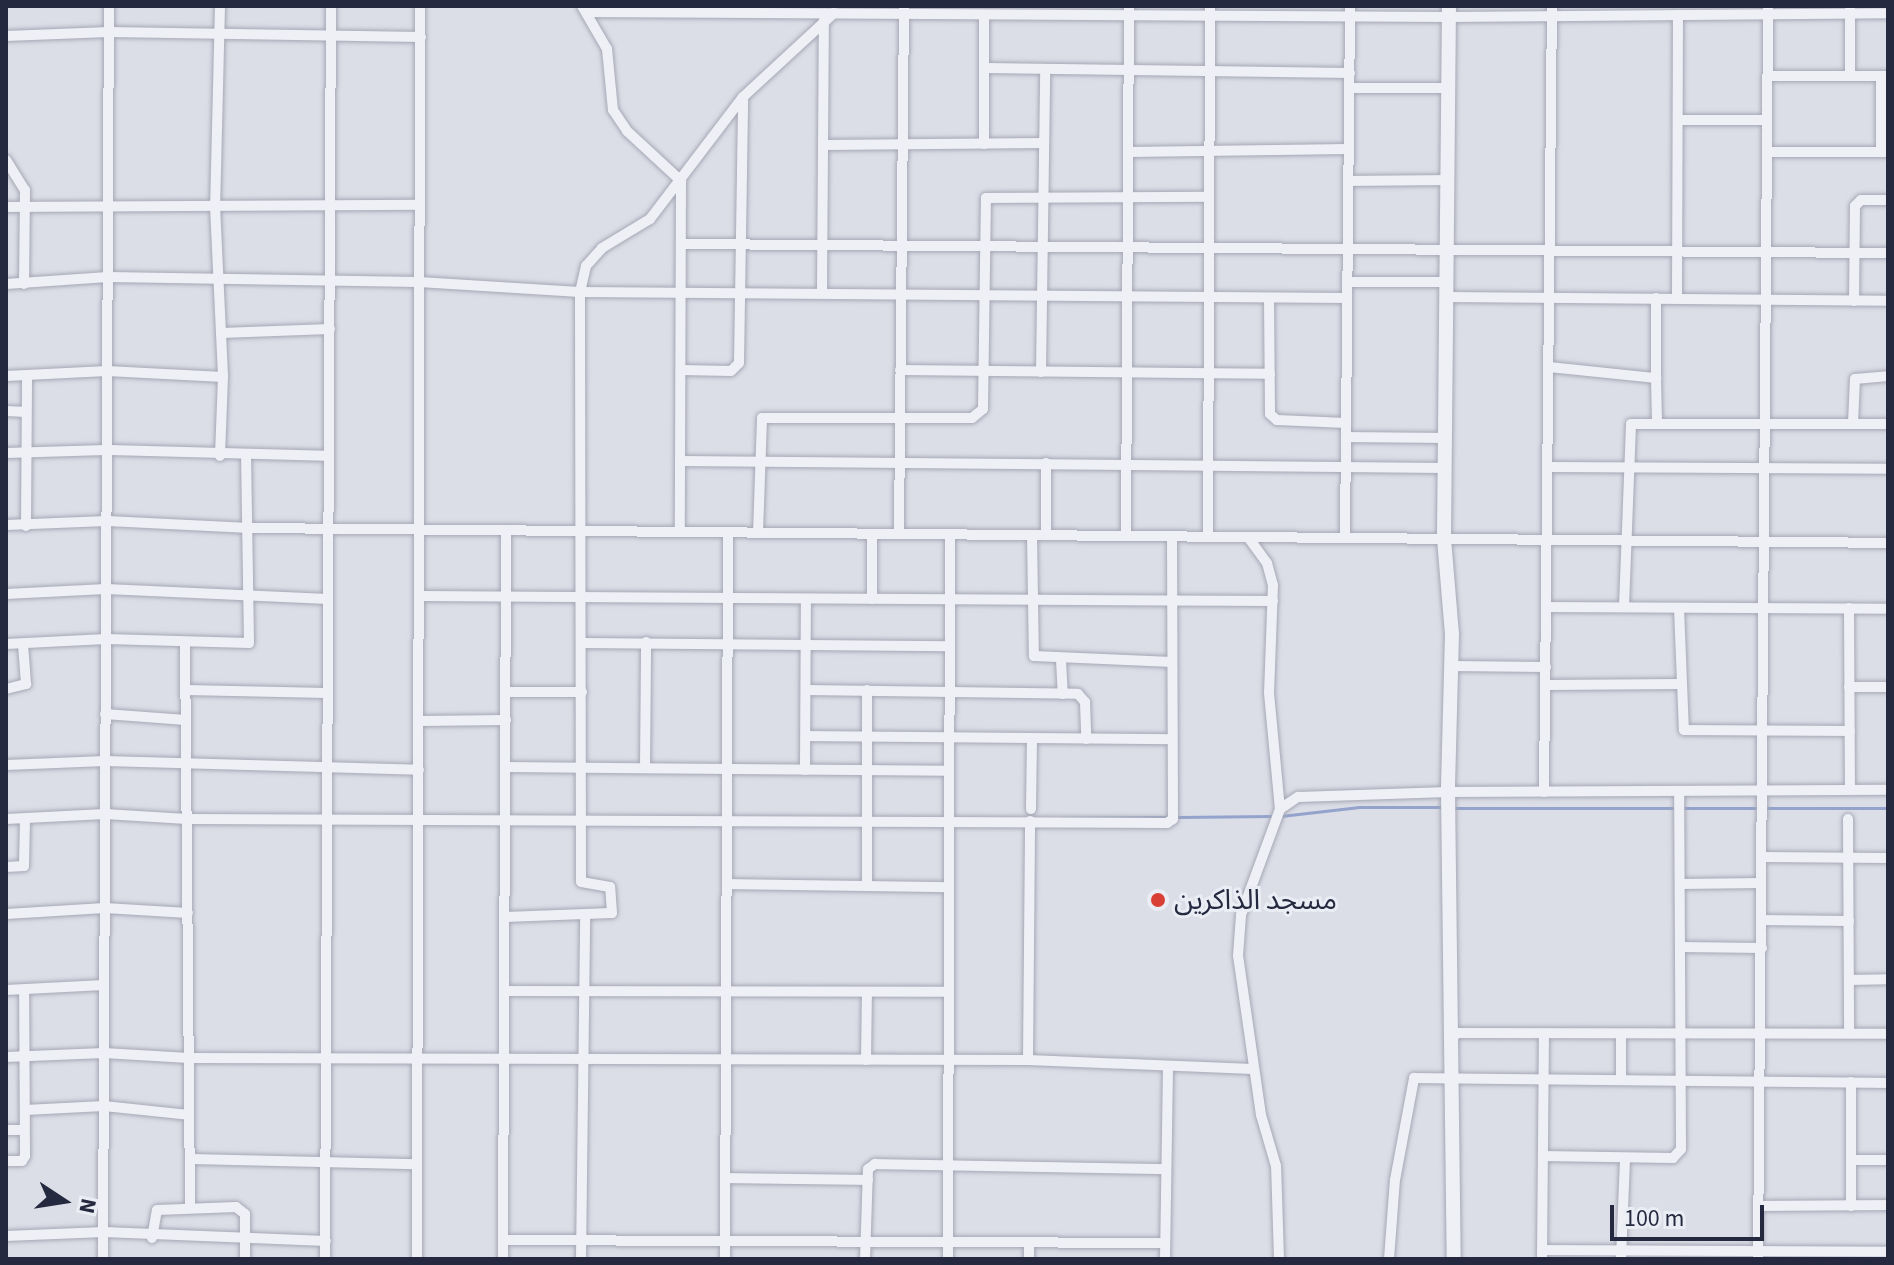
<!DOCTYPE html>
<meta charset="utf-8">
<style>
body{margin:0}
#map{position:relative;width:1894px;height:1265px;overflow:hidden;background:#dcdee7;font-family:"Source Sans 3","Noto Sans Arabic",sans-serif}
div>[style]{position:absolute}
.stream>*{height:3px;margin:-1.5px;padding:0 1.5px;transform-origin:1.5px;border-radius:1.5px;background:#93a3cb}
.roads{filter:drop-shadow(0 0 2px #a5a8b5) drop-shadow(0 0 2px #a5a8b5)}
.minor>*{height:10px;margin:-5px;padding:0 5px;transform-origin:5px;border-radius:5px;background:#eff0f6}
.tertiary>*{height:14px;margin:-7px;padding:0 7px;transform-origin:7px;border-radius:7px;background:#eff0f6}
.dots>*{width:22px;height:22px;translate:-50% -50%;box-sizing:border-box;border:4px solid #ebedf5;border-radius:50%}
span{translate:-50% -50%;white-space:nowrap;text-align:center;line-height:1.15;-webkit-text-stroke:6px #ebedf5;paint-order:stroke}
.poi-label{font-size:28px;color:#25293f}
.left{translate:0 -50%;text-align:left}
.frame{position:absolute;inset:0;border:8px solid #25293f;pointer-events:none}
.north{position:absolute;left:24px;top:1161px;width:80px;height:80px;-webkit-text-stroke:6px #ebedf5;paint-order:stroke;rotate:102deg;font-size:22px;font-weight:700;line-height:32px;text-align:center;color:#25293f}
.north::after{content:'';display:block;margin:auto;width:28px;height:36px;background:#25293f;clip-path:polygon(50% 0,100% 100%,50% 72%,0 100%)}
.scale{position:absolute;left:1610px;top:1205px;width:154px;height:36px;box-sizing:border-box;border:4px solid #25293f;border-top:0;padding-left:10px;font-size:24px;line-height:28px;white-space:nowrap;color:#25293f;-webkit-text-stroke:6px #ebedf5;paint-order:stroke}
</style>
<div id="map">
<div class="stream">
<div style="left:1452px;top:808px;width:224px"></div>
<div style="left:1684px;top:808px;width:204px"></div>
<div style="left:1281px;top:816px;width:79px;rotate:-6.6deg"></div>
<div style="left:1359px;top:807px;width:85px"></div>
<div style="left:1177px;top:817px;width:96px;rotate:-0.6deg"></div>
<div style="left:1061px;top:818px;width:108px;rotate:-0.5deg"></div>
</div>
<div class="roads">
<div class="minor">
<div style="left:220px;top:6px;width:200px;rotate:91.4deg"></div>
<div style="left:215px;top:206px;width:171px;rotate:87.3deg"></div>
<div style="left:223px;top:377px;width:79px;rotate:92.2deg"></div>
<div style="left:582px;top:6px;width:50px;rotate:59.8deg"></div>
<div style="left:607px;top:49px;width:61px;rotate:84.4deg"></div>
<div style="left:613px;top:110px;width:25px;rotate:56deg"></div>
<div style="left:627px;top:131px;width:74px;rotate:42.8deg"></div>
<div style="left:681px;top:181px;width:351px;rotate:90.2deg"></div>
<div style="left:1850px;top:6px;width:70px;rotate:90deg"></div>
<div style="left:586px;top:12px;width:863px;rotate:0.33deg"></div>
<div style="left:1449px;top:17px;width:439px;rotate:-0.5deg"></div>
<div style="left:984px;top:15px;width:129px;rotate:90deg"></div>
<div style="left:6px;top:36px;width:103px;rotate:-2.2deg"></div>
<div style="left:109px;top:32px;width:312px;rotate:0.9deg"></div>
<div style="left:985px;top:68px;width:365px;rotate:0.8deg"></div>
<div style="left:1768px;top:76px;width:120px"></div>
<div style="left:1881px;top:76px;width:76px;rotate:90deg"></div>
<div style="left:1350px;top:88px;width:99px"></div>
<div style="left:1678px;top:120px;width:89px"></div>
<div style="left:824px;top:145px;width:219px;rotate:-0.5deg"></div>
<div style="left:1128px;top:152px;width:221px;rotate:-0.8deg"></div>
<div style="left:1767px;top:152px;width:121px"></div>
<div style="left:6px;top:160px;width:36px;rotate:58deg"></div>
<div style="left:25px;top:190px;width:94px;rotate:90.6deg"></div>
<div style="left:1348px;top:181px;width:99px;rotate:-0.6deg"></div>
<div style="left:6px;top:207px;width:414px;rotate:-0.3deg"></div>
<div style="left:682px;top:244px;width:1206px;rotate:0.43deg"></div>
<div style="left:1347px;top:282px;width:99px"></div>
<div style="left:6px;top:284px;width:102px;rotate:-3.9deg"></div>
<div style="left:108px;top:277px;width:311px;rotate:0.9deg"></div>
<div style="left:419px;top:282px;width:161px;rotate:3.6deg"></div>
<div style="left:580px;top:292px;width:767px;rotate:0.45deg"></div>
<div style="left:822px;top:292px;width:271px;rotate:-89.6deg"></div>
<div style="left:1446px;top:297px;width:442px;rotate:0.5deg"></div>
<div style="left:1269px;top:298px;width:116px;rotate:89.5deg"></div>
<div style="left:1270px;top:414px;width:9px;rotate:41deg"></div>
<div style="left:1277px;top:420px;width:69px;rotate:2.5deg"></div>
<div style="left:1677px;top:298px;width:283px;rotate:-89.8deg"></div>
<div style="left:1854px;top:301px;width:95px;rotate:-89.4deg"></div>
<div style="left:1855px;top:206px;width:8px;rotate:-45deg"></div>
<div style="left:1861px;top:200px;width:27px"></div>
<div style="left:221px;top:333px;width:109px;rotate:-2.1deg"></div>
<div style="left:1549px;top:367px;width:108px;rotate:5.9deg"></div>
<div style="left:1656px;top:378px;width:80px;rotate:-90deg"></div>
<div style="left:681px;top:370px;width:50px;rotate:1.1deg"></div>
<div style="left:731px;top:371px;width:11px;rotate:-45deg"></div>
<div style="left:739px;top:363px;width:264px;rotate:-89.1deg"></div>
<div style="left:900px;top:370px;width:370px;rotate:0.6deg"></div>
<div style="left:1041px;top:372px;width:303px;rotate:-89.2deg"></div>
<div style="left:6px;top:376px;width:101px;rotate:-2.8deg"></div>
<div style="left:107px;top:371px;width:116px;rotate:3deg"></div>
<div style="left:1656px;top:378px;width:44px;rotate:88.7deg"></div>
<div style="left:6px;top:411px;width:20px;rotate:3deg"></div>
<div style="left:1853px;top:423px;width:44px;rotate:-87.4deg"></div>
<div style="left:1855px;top:379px;width:33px;rotate:-5deg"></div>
<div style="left:1346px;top:437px;width:99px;rotate:0.6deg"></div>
<div style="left:6px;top:453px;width:100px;rotate:-1.7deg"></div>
<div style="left:106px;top:450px;width:223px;rotate:1.5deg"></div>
<div style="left:680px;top:461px;width:764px;rotate:0.52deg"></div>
<div style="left:1548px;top:467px;width:340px;rotate:0.3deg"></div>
<div style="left:6px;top:525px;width:101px;rotate:-2.3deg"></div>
<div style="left:107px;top:521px;width:143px;rotate:2.8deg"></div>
<div style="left:250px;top:528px;width:1638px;rotate:0.52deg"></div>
<div style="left:26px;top:526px;width:149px;rotate:-89.6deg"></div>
<div style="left:758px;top:533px;width:115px;rotate:-88deg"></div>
<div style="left:762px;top:418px;width:210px"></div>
<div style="left:972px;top:418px;width:14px;rotate:-39deg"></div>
<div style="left:983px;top:409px;width:211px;rotate:-89.2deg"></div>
<div style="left:986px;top:198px;width:223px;rotate:-0.3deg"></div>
<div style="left:899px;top:534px;width:528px;rotate:-89.46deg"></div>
<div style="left:1032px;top:535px;width:121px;rotate:89.1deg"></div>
<div style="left:1034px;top:656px;width:138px;rotate:2.5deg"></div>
<div style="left:1046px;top:535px;width:72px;rotate:-90deg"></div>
<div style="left:1126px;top:536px;width:530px;rotate:-89.68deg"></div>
<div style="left:1208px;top:537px;width:531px;rotate:-89.78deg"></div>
<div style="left:1248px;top:537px;width:32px;rotate:54deg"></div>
<div style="left:1267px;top:563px;width:23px;rotate:75deg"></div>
<div style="left:1273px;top:585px;width:108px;rotate:92.1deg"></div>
<div style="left:1269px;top:693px;width:117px;rotate:84.6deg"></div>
<div style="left:1345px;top:538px;width:532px;rotate:-89.46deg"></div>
<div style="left:6px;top:594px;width:100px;rotate:-2.9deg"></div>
<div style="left:106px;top:589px;width:222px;rotate:2.6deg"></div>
<div style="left:420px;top:596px;width:853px;rotate:0.34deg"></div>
<div style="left:872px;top:599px;width:65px;rotate:-90deg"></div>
<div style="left:1548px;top:607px;width:340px;rotate:0.3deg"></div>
<div style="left:1624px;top:607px;width:183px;rotate:-87.8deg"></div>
<div style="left:1631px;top:424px;width:257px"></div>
<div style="left:1679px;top:608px;width:122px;rotate:87.7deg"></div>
<div style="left:1684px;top:730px;width:166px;rotate:0.3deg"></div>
<div style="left:1849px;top:608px;width:182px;rotate:89.7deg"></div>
<div style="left:185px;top:642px;width:566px;rotate:89.49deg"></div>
<div style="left:583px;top:643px;width:366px;rotate:0.5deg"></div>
<div style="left:6px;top:644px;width:100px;rotate:-2.9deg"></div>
<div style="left:106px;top:639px;width:143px;rotate:1.6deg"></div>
<div style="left:249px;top:643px;width:186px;rotate:-90.9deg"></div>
<div style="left:1061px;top:660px;width:34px;rotate:87deg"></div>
<div style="left:1451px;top:666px;width:95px;rotate:0.6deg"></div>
<div style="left:1546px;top:685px;width:134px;rotate:-0.4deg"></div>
<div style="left:1849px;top:687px;width:39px"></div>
<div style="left:6px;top:689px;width:21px;rotate:-14deg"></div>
<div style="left:26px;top:684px;width:40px;rotate:-94.3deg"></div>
<div style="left:186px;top:690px;width:141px;rotate:1.2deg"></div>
<div style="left:806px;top:690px;width:272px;rotate:0.8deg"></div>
<div style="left:1078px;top:694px;width:11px;rotate:49deg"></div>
<div style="left:1085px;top:702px;width:37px;rotate:88deg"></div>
<div style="left:867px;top:690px;width:196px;rotate:90deg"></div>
<div style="left:506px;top:692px;width:76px"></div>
<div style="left:105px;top:714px;width:81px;rotate:4.2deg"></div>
<div style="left:419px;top:721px;width:87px;rotate:-0.7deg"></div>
<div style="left:806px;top:736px;width:366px;rotate:0.5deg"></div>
<div style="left:6px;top:765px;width:99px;rotate:-2.3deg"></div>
<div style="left:105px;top:761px;width:314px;rotate:1.6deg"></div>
<div style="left:506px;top:767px;width:442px;rotate:0.5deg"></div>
<div style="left:645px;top:768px;width:126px;rotate:-89.5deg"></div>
<div style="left:805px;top:770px;width:171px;rotate:-89.7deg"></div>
<div style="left:1544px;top:792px;width:786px;rotate:-89.42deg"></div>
<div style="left:1031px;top:809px;width:70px;rotate:-89.2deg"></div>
<div style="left:6px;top:819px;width:99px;rotate:-2.9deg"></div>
<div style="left:105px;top:814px;width:82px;rotate:3.5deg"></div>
<div style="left:187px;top:819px;width:980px;rotate:0.23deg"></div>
<div style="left:1167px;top:823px;width:7px;rotate:-34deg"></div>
<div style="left:1173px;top:819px;width:282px;rotate:-90.2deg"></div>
<div style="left:1848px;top:819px;width:214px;rotate:89.7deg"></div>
<div style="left:1762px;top:857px;width:126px;rotate:0.5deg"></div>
<div style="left:6px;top:867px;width:18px;rotate:-3deg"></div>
<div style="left:24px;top:866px;width:47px;rotate:-88.8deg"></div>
<div style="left:728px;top:884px;width:219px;rotate:0.8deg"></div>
<div style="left:1680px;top:884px;width:81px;rotate:-0.7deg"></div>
<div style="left:6px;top:914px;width:99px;rotate:-3.5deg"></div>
<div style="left:105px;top:908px;width:83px;rotate:3.4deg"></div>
<div style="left:505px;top:917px;width:107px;rotate:-2.1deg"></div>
<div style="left:612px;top:913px;width:26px;rotate:-94deg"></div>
<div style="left:610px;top:887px;width:29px;rotate:-170deg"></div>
<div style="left:581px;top:882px;width:590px;rotate:-90.1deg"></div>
<div style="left:580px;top:292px;width:27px;rotate:-77deg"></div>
<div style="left:586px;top:266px;width:24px;rotate:-48deg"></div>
<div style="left:602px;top:248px;width:56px;rotate:-31.1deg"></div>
<div style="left:650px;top:219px;width:153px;rotate:-52.7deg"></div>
<div style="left:743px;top:97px;width:124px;rotate:-42.7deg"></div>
<div style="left:1761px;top:920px;width:88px;rotate:0.7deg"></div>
<div style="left:1681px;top:947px;width:81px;rotate:0.7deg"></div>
<div style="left:1849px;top:980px;width:39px;rotate:-1deg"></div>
<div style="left:6px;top:990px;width:98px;rotate:-2.9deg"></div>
<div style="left:504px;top:991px;width:442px;rotate:0.1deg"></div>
<div style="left:1450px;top:1041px;width:11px;rotate:-49deg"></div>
<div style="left:1457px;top:1033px;width:431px;rotate:0.1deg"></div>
<div style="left:6px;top:1057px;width:98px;rotate:-2.3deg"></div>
<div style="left:104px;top:1053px;width:85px;rotate:3.4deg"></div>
<div style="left:189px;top:1058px;width:839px;rotate:0.14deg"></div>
<div style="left:1028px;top:1060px;width:225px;rotate:2.3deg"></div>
<div style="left:866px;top:1060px;width:68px;rotate:-89.2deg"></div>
<div style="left:1028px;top:1060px;width:239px;rotate:-89.5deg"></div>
<div style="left:1621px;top:1080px;width:45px;rotate:-90deg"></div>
<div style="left:25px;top:1110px;width:79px;rotate:-2.9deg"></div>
<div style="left:104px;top:1106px;width:85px;rotate:6deg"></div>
<div style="left:6px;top:1130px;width:18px"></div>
<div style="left:1543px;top:1156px;width:130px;rotate:0.9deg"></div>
<div style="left:1673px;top:1158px;width:12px;rotate:-48deg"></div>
<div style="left:1681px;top:1149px;width:357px;rotate:-90.3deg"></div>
<div style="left:191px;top:1159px;width:226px;rotate:1.3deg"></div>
<div style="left:1851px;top:1160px;width:37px"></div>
<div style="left:6px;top:1161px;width:16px"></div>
<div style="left:22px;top:1161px;width:6px;rotate:-59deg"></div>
<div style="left:25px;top:1156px;width:166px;rotate:-90.3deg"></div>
<div style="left:726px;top:1178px;width:142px;rotate:0.8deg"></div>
<div style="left:1758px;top:1206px;width:130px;rotate:-0.4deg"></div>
<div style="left:1851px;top:1206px;width:124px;rotate:-90deg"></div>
<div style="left:6px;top:1236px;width:98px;rotate:-2.3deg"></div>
<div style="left:104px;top:1232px;width:222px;rotate:2.3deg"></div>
<div style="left:152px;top:1238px;width:28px;rotate:-80deg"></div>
<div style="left:157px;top:1210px;width:79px;rotate:-2.2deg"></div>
<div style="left:236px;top:1207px;width:11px;rotate:38deg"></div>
<div style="left:245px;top:1214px;width:45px;rotate:90deg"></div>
<div style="left:504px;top:1240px;width:661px;rotate:0.26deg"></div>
<div style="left:1029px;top:1242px;width:17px;rotate:90deg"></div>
<div style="left:1542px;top:1250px;width:346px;rotate:0.3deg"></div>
<div style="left:103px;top:1259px;width:1253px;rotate:-89.73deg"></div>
<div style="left:325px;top:1259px;width:1253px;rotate:-89.73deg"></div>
<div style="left:417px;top:1259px;width:1253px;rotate:-89.86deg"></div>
<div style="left:503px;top:1259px;width:729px;rotate:-89.76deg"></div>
<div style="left:581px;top:1259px;width:342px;rotate:-89.3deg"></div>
<div style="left:725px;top:1259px;width:727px;rotate:-89.76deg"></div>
<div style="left:865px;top:1259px;width:90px;rotate:-88.1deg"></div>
<div style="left:868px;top:1169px;width:9px;rotate:-36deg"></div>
<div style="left:875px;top:1164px;width:291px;rotate:1deg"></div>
<div style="left:948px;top:1259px;width:724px;rotate:-89.84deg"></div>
<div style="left:1165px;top:1259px;width:192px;rotate:-89.1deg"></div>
<div style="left:1279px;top:1259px;width:93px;rotate:-91.8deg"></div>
<div style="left:1276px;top:1166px;width:53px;rotate:-106.4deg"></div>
<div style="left:1261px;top:1115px;width:161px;rotate:-98.2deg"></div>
<div style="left:1238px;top:956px;width:41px;rotate:-85.8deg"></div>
<div style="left:1241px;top:915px;width:113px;rotate:-69.8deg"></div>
<div style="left:1280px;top:809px;width:22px;rotate:-34deg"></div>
<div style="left:1298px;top:797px;width:150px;rotate:-1.9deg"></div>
<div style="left:1448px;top:792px;width:440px;rotate:-0.3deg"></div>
<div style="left:1389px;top:1259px;width:79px;rotate:-85.7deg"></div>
<div style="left:1395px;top:1180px;width:104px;rotate:-79.4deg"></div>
<div style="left:1414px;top:1078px;width:474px;rotate:0.6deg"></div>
<div style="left:1542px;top:1259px;width:224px;rotate:-89.5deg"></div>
<div style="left:1621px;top:1259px;width:101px;rotate:-87.7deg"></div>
<div style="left:1758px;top:1259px;width:1253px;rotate:-89.54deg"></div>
</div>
<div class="tertiary">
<div style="left:1449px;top:6px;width:533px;rotate:90.54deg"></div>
<div style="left:1444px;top:539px;width:95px;rotate:85.2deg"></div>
<div style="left:1452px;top:634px;width:158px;rotate:91.5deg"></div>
<div style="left:1448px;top:792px;width:467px;rotate:89.3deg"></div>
</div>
</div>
<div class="dots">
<div style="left:1158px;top:900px;background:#d83f35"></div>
</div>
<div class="poi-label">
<span class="left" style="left:1174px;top:900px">مسجد الذاكرين</span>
</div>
<div class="frame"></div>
<div class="north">N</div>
<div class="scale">100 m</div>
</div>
